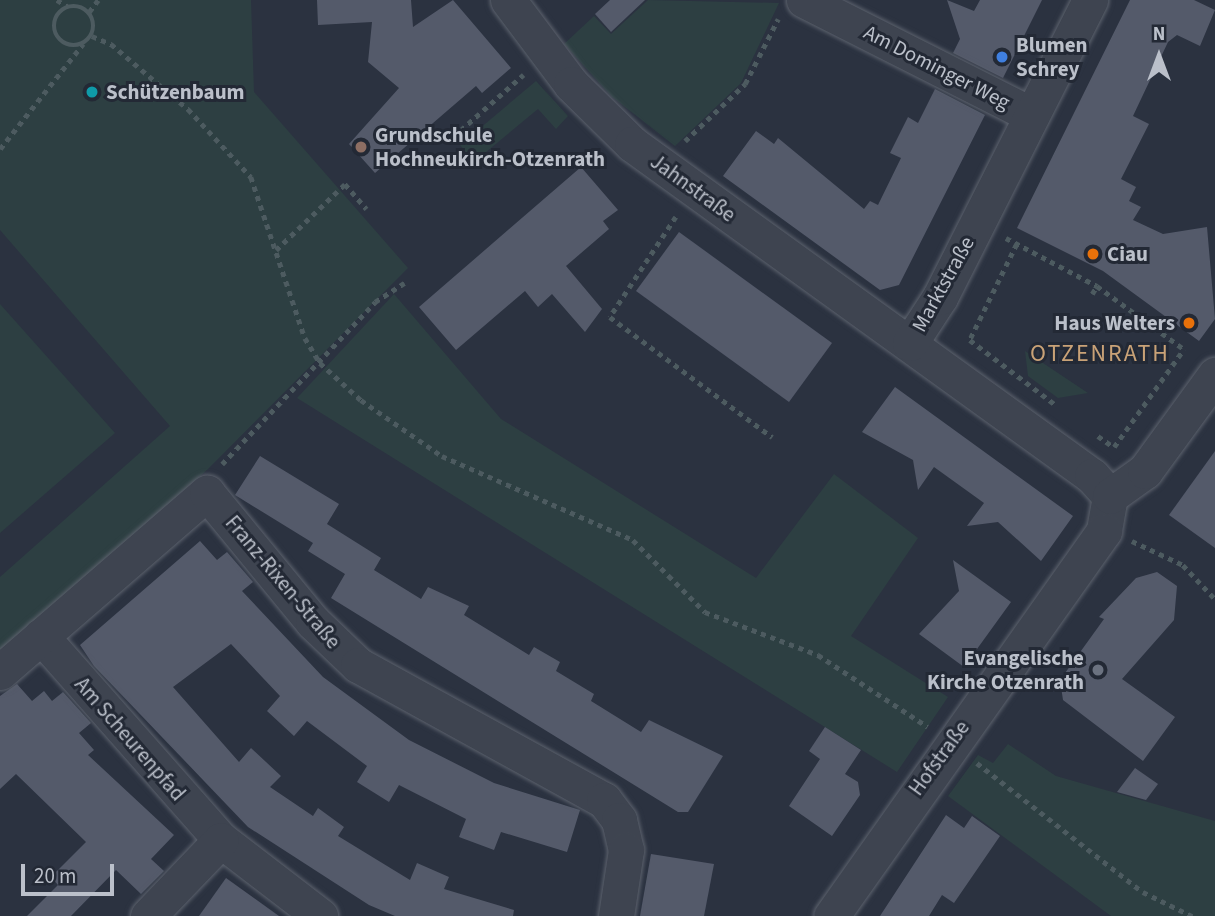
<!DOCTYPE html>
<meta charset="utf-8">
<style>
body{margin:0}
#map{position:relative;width:1215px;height:916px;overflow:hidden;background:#2b3240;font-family:"Source Sans 3",sans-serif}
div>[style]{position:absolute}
.green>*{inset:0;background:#2d3f42}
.building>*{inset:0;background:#545a6a}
.path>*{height:4.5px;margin-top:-2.25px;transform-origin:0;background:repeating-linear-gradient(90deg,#4d5b60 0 5px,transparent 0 10px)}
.path>.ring{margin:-2.25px;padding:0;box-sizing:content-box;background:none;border:4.5px solid #4d5b60;border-radius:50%}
.roads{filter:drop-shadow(0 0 2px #5c626d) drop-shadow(0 0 2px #5c626d)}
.street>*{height:35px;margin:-17.5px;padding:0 17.5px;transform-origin:17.5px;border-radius:17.5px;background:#3e4450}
.dots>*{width:19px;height:19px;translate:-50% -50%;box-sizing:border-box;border:4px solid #232935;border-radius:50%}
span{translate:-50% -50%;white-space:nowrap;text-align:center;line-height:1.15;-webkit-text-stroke:6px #232935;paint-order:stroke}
.poi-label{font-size:21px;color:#bbc0ca;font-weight:700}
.left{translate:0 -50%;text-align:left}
.right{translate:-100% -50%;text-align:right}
.street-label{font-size:21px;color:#bbc0ca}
.quarter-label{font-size:24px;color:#c9a277;letter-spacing:2px}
.north{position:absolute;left:1124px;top:21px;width:70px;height:70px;-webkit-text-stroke:5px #232935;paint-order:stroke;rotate:0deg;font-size:19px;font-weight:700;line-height:28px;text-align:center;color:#bbc0ca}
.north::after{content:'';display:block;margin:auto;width:24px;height:32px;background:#bbc0ca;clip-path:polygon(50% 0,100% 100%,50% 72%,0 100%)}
.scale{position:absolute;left:21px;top:864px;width:93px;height:32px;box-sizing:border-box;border:4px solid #bbc0ca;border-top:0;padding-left:9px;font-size:21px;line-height:24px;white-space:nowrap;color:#bbc0ca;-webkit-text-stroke:5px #232935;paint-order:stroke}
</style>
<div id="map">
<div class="green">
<div style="clip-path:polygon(0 0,251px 0,254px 92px,408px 268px,208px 469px,0 652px,0 577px,170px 426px,0 230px)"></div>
<div style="clip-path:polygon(648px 0,779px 3px,741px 83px,675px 146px,611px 96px,564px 44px,594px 16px,611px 34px)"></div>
<div style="clip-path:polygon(536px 81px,568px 116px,556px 129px,538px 109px,474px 162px,460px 145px)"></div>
<div style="clip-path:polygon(394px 294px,501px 419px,756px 578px,834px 474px,918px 538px,851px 636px,948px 697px,897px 772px,297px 398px)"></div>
<div style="clip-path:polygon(0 304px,115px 433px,0 533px)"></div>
<div style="clip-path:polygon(1025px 351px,1088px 393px,1058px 398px,1028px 376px)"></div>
<div style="clip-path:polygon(1008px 744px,1056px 776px,1215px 821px,1215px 916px,1111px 916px,948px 796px,978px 755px,993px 763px)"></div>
</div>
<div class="building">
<div style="clip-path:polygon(317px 0,411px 0,413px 27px,453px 0,511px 68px,482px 93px,476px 86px,375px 173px,349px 144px,399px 88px,368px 62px,372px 22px,318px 25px)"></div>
<div style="clip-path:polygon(610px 0,645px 0,611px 32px,595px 14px)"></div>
<div style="clip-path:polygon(947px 0,974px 11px,980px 0,1042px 0,1003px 78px,953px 53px,960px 39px)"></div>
<div style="clip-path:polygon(1130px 0,1194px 0,1215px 10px,1200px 46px,1177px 35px,1168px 42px,1133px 116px,1149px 124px,1121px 179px,1136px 187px,1129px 201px,1141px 207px,1133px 220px,1163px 234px,1207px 227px,1215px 319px,1199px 341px,1103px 271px,1017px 228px)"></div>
<div style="clip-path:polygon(935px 89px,985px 115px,899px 285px,880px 290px,723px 176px,756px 131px,774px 144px,778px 138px,864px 209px,870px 201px,878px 205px,901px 158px,890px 153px,908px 117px,918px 123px)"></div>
<div style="clip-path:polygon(581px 167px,618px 210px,603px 221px,609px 229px,566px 266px,602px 309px,585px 332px,552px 294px,538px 307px,525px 291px,456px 350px,419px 307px)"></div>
<div style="clip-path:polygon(679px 232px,832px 343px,789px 402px,636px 291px)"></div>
<div style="clip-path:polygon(895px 387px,1073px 516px,1041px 561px,998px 522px,967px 526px,984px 503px,934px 467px,918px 490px,913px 460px,862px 432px)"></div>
<div style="clip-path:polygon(1215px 451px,1215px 548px,1169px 515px)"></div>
<div style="clip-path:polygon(260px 456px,339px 504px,327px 524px,381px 558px,374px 570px,421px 599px,428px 587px,469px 606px,464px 615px,529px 655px,534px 647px,560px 662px,556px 671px,594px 694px,591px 701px,641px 732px,649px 720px,723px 756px,688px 812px,678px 812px,331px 598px,345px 574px,308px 551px,313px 543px,235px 495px)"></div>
<div style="clip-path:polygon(200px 541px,217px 560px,227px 552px,253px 582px,242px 591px,323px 677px,409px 740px,494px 783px,580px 810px,567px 852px,501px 832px,494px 850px,459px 837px,466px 819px,399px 785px,389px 802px,357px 782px,367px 766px,307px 721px,294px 736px,267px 711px,280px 696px,231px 644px,173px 687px,239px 762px,251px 748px,281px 776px,270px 787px,313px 816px,318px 808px,344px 827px,338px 836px,410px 880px,417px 863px,449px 877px,444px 889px,514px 910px,513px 916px,395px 916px,369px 905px,248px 827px,94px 666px,80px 645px)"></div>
<div style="clip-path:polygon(953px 560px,1011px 602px,964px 667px,919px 634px,959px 591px)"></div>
<div style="clip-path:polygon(1157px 572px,1177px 586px,1174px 620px,1122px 679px,1175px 717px,1143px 761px,1063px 700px,1060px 680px,1104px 619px,1099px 617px,1136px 578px)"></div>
<div style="clip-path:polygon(17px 684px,32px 701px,44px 691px,52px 701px,63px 692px,91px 723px,79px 733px,94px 750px,88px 755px,174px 835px,151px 859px,164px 871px,141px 894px,116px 870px,71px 916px,27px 916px,58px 885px,51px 877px,86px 842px,16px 774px,0 789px,0 696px)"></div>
<div style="clip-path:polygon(825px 727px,861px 750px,845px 774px,858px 782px,860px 795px,832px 836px,789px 806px,820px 759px,809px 751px)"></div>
<div style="clip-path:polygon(1135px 768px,1158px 784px,1146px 800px,1117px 792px)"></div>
<div style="clip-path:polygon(946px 815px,964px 828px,972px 816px,1000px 836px,954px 903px,942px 895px,929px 916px,880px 916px)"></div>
<div style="clip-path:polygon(651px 854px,714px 864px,704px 916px,640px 916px)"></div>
<div style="clip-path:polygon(226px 878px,279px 916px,199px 916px)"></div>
</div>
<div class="path">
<div style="left:57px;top:0;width:12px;rotate:31deg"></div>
<div class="ring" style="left:54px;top:6px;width:35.5px;height:35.5px"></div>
<div style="left:89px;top:12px;width:15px;rotate:-53deg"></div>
<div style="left:92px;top:36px;width:21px;rotate:23deg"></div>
<div style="left:111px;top:44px;width:101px;rotate:40.2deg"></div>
<div style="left:188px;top:109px;width:93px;rotate:47.2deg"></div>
<div style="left:251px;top:177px;width:170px;rotate:71.5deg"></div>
<div style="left:305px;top:338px;width:29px;rotate:59deg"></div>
<div style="left:320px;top:363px;width:55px;rotate:42.1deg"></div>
<div style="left:361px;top:400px;width:98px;rotate:34.7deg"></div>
<div style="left:442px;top:456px;width:209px;rotate:23.7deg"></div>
<div style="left:633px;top:540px;width:102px;rotate:45deg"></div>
<div style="left:705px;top:612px;width:121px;rotate:20.8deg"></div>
<div style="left:818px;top:655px;width:131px;rotate:33.2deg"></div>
<div style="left:453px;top:137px;width:94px;rotate:-41.5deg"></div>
<div style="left:685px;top:141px;width:83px;rotate:-43.5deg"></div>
<div style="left:745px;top:84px;width:73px;rotate:-63.1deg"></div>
<div style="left:0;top:149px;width:134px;rotate:-51.7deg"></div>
<div style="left:676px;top:217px;width:120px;rotate:123.4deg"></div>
<div style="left:610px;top:317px;width:202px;rotate:36.5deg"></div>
<div style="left:1006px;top:238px;width:103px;rotate:27.8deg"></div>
<div style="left:1097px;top:286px;width:109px;rotate:36deg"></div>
<div style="left:1017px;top:244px;width:107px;rotate:116.1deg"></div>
<div style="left:970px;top:340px;width:109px;rotate:37.2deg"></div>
<div style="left:276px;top:250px;width:95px;rotate:-43.7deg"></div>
<div style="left:345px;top:184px;width:33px;rotate:49deg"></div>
<div style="left:1092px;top:294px;width:9px;rotate:-58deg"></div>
<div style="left:1098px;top:436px;width:19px;rotate:35deg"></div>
<div style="left:1114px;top:447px;width:120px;rotate:-54.5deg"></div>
<div style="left:222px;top:464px;width:223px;rotate:-46.6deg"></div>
<div style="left:375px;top:302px;width:35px;rotate:-33deg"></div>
<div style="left:1132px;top:541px;width:56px;rotate:25.2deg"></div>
<div style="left:1183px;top:565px;width:47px;rotate:46.7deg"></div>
<div style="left:977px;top:763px;width:210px;rotate:37.9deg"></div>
<div style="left:1143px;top:892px;width:55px;rotate:26.1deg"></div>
</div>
<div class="roads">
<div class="street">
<div style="left:508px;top:0;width:105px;rotate:53.1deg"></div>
<div style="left:571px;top:84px;width:86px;rotate:44.5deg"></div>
<div style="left:632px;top:144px;width:567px;rotate:35.82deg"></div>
<div style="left:1092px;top:476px;width:27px;rotate:48deg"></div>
<div style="left:1110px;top:496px;width:36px;rotate:100deg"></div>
<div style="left:1104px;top:531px;width:472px;rotate:125.3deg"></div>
<div style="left:804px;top:0;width:255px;rotate:26.8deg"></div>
<div style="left:910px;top:343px;width:55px;rotate:-56.9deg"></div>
<div style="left:940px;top:297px;width:333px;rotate:-63.2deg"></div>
<div style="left:1110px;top:496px;width:43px;rotate:-35.5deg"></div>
<div style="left:1145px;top:471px;width:119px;rotate:-53.9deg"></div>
<div style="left:41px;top:636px;width:272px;rotate:48.6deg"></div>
<div style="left:221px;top:840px;width:125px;rotate:37.5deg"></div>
<div style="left:0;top:672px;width:274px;rotate:-40.9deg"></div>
<div style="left:207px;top:493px;width:167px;rotate:50.6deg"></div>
<div style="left:313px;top:622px;width:62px;rotate:43.7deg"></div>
<div style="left:358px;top:665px;width:281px;rotate:28.8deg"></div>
<div style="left:604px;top:800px;width:25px;rotate:53deg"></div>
<div style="left:619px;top:820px;width:31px;rotate:77deg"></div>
<div style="left:626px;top:850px;width:67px;rotate:98.6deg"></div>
<div style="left:148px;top:916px;width:105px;rotate:-46.2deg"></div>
</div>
</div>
<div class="dots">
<div style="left:1002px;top:57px;background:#3f7fe0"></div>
<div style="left:92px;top:92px;background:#0f9aa8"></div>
<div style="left:361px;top:147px;background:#8d6e63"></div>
<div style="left:1093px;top:254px;background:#e8710a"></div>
<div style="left:1189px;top:323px;background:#e8710a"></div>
<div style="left:1098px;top:670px;background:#6b7280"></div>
</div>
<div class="poi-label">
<span class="left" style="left:1016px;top:57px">Blumen<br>Schrey</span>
<span class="left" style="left:106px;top:92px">Schützenbaum</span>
<span class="left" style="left:375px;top:147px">Grundschule<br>Hochneukirch-Otzenrath</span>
<span class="left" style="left:1107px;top:254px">Ciau</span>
<span class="right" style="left:1175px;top:323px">Haus Welters</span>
<span class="right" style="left:1084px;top:670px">Evangelische<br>Kirche Otzenrath</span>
</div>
<div class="street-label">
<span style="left:937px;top:67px;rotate:27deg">Am Dominger Weg</span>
<span style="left:693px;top:188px;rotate:36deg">Jahnstraße</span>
<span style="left:943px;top:284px;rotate:-61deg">Marktstraße</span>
<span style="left:283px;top:582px;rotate:50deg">Franz-Rixen-Straße</span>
<span style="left:130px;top:739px;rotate:49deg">Am Scheurenpfad</span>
<span style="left:939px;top:758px;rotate:-54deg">Hofstraße</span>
</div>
<div class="quarter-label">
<span style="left:1100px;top:354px">OTZENRATH</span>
</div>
<div class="north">N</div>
<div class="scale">20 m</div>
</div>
